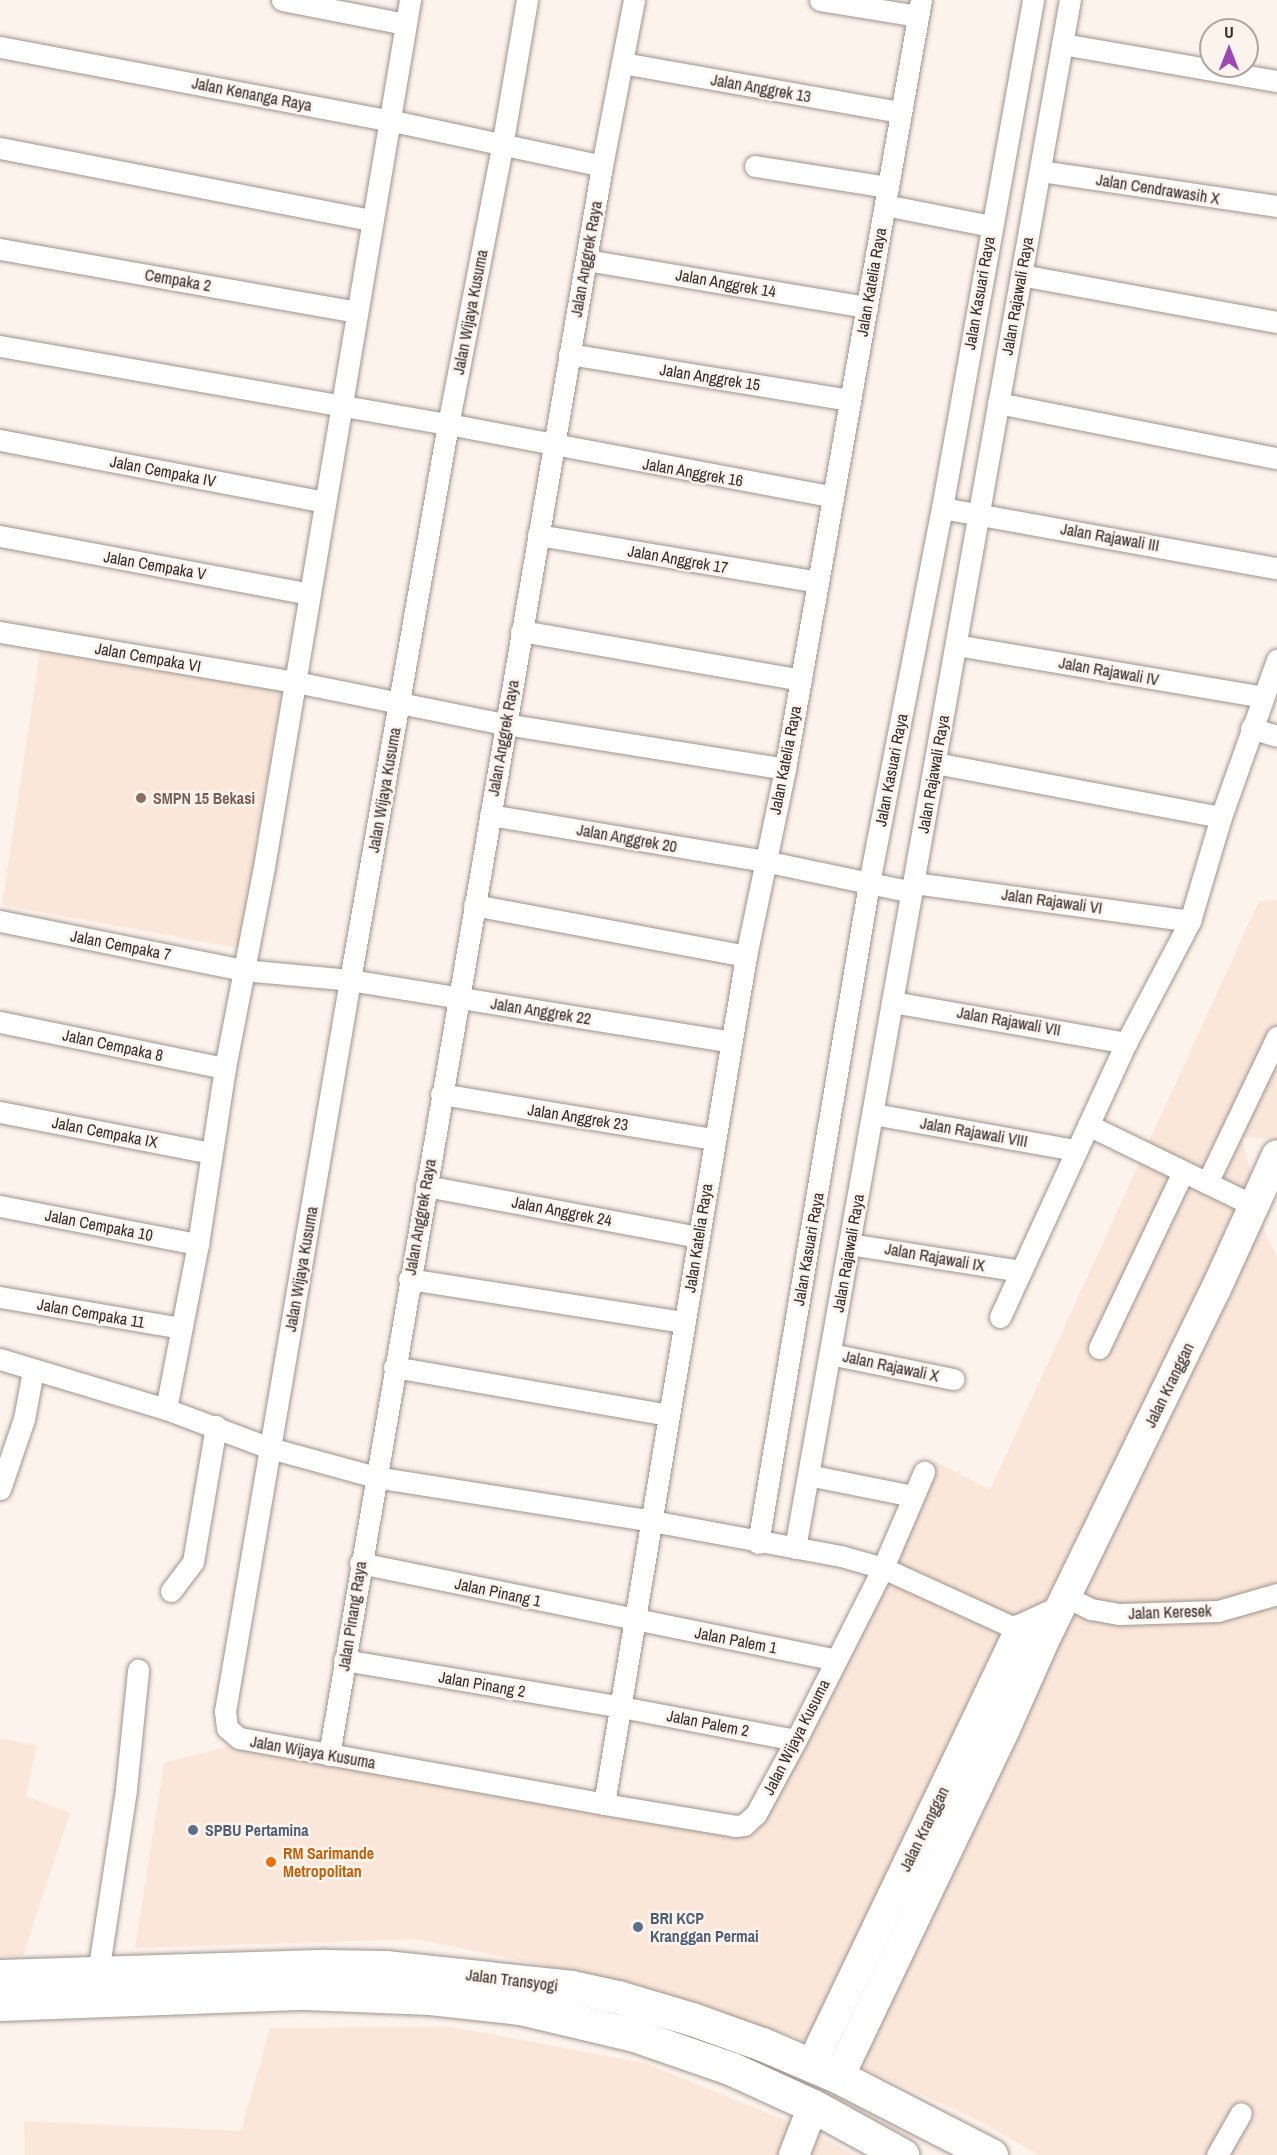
<!DOCTYPE html>
<style>
body{margin:0}
#map{position:relative;width:1277px;height:2155px;overflow:hidden;background:#fdf3ed;font-family:"Archivo Narrow",sans-serif}
div>[style]{position:absolute}
.built>*{inset:0;background:#fae7da}
.roads{filter:drop-shadow(0 0 2px #9f948c) drop-shadow(0 0 2px #9f948c)}
.street>*{height:21px;margin:-10.5px;padding:0 10.5px;transform-origin:10.5px;border-radius:10.5px;background:#fff}
.secondary>*{height:30px;margin:-15px;padding:0 15px;transform-origin:15px;border-radius:15px;background:#fff}
.highway>*{height:33px;margin:-16.5px;padding:0 16.5px;transform-origin:16.5px;border-radius:16.5px;background:#fff}
.dots>*{width:16px;height:16px;translate:-50% -50%;box-sizing:border-box;border:3px solid #fdf3ed;border-radius:50%}
span{translate:-50% -50%;white-space:nowrap;text-align:center;line-height:1.15;-webkit-text-stroke:5px #fdf3ed;paint-order:stroke}
.street-label{font-size:16px;color:#322d2a}
.education-label{font-size:16px;color:#785e54;font-weight:700}
.left{translate:0 -50%;text-align:left}
.service-label{font-size:16px;color:#4e5e75;font-weight:700}
.food-label{font-size:16px;color:#c56008;font-weight:700}
.north{position:absolute;left:1199px;top:18px;width:60px;height:60px;box-sizing:border-box;background:#fdf3ed;border:2px solid #aca49f;border-radius:50%;rotate:0deg;font-size:16px;font-weight:700;line-height:24px;text-align:center;color:#322d2a}
.north::after{content:'';display:block;margin:auto;width:21px;height:27px;background:#9d47b4;clip-path:polygon(50% 0,100% 100%,50% 72%,0 100%)}
</style>
<div id="map">
<div class="built">
<div style="clip-path:polygon(40px 652px,282px 691px,238px 948px,2px 905px)"></div>
<div style="clip-path:polygon(1277px 900px,1277px 1140px,1242px 1137px,1267px 1238px,1277px 1256px,1277px 2155px,1039px 2155px,977px 2120px,793px 2036px,613px 1980px,417px 1939px,135px 1948px,164px 1763px,246px 1742px,755px 1832px,935px 1461px,990px 1490px,1259px 901px)"></div>
<div style="clip-path:polygon(0 1738px,37px 1746px,26px 1796px,70px 1813px,23px 1956px,0 1956px)"></div>
<div style="clip-path:polygon(452px 2027px,645px 2063px,807px 2129px,854px 2155px,25px 2155px,24px 2121px,241px 2131px,270px 2028px)"></div>
</div>
<div class="roads">
<div class="street">
<div style="left:282px;top:0;width:125px;rotate:11deg"></div>
<div style="left:410px;top:0;width:879px;rotate:99.56deg"></div>
<div style="left:264px;top:867px;width:205px;rotate:101deg"></div>
<div style="left:225px;top:1068px;width:178px;rotate:98.7deg"></div>
<div style="left:198px;top:1244px;width:168px;rotate:101deg"></div>
<div style="left:166px;top:1409px;width:111px;rotate:20.6deg"></div>
<div style="left:270px;top:1448px;width:109px;rotate:15.4deg"></div>
<div style="left:375px;top:1477px;width:280px;rotate:9deg"></div>
<div style="left:652px;top:1521px;width:192px;rotate:10.5deg"></div>
<div style="left:841px;top:1556px;width:44px;rotate:15.9deg"></div>
<div style="left:883px;top:1568px;width:164px;rotate:24.5deg"></div>
<div style="left:527px;top:0;width:149px;rotate:99.7deg"></div>
<div style="left:502px;top:147px;width:282px;rotate:101deg"></div>
<div style="left:448px;top:424px;width:565px;rotate:100deg"></div>
<div style="left:350px;top:980px;width:742px;rotate:99.7deg"></div>
<div style="left:225px;top:1711px;width:17px;rotate:83deg"></div>
<div style="left:227px;top:1728px;width:16px;rotate:40deg"></div>
<div style="left:239px;top:1738px;width:371px;rotate:10.2deg"></div>
<div style="left:604px;top:1804px;width:133px;rotate:9.5deg"></div>
<div style="left:735px;top:1826px;width:9px;rotate:-6deg"></div>
<div style="left:744px;top:1825px;width:16px;rotate:-43deg"></div>
<div style="left:756px;top:1814px;width:84px;rotate:-61.6deg"></div>
<div style="left:796px;top:1740px;width:191px;rotate:-63.2deg"></div>
<div style="left:882px;top:1570px;width:107px;rotate:-66.8deg"></div>
<div style="left:820px;top:0;width:99px;rotate:9.3deg"></div>
<div style="left:1062px;top:44px;width:218px;rotate:9.8deg"></div>
<div style="left:0;top:47px;width:395px;rotate:10.7deg"></div>
<div style="left:388px;top:120px;width:219px;rotate:12.1deg"></div>
<div style="left:622px;top:63px;width:283px;rotate:10deg"></div>
<div style="left:0;top:148px;width:378px;rotate:11deg"></div>
<div style="left:755px;top:166px;width:135px;rotate:9deg"></div>
<div style="left:1040px;top:171px;width:240px;rotate:8.4deg"></div>
<div style="left:885px;top:205px;width:108px;rotate:11.2deg"></div>
<div style="left:0;top:249px;width:362px;rotate:10deg"></div>
<div style="left:586px;top:260px;width:285px;rotate:9.5deg"></div>
<div style="left:1021px;top:275px;width:260px;rotate:10.4deg"></div>
<div style="left:0;top:346px;width:455px;rotate:9.9deg"></div>
<div style="left:448px;top:424px;width:392px;rotate:10.7deg"></div>
<div style="left:569px;top:354px;width:285px;rotate:9.3deg"></div>
<div style="left:998px;top:403px;width:284px;rotate:11.2deg"></div>
<div style="left:0;top:440px;width:331px;rotate:10.8deg"></div>
<div style="left:942px;top:508px;width:340px;rotate:10.2deg"></div>
<div style="left:538px;top:535px;width:284px;rotate:9.5deg"></div>
<div style="left:0;top:536px;width:315px;rotate:10.6deg"></div>
<div style="left:521px;top:631px;width:284px;rotate:9.9deg"></div>
<div style="left:0;top:632px;width:300px;rotate:9.6deg"></div>
<div style="left:296px;top:682px;width:213px;rotate:11.4deg"></div>
<div style="left:505px;top:724px;width:284px;rotate:9.1deg"></div>
<div style="left:956px;top:645px;width:310px;rotate:9.6deg"></div>
<div style="left:1251px;top:728px;width:27px;rotate:17deg"></div>
<div style="left:935px;top:763px;width:291px;rotate:10.7deg"></div>
<div style="left:490px;top:815px;width:278px;rotate:9.5deg"></div>
<div style="left:764px;top:861px;width:151px;rotate:11.8deg"></div>
<div style="left:914px;top:883px;width:279px;rotate:7.8deg"></div>
<div style="left:474px;top:905px;width:277px;rotate:10.6deg"></div>
<div style="left:0;top:921px;width:248px;rotate:11.4deg"></div>
<div style="left:243px;top:970px;width:107px;rotate:5.3deg"></div>
<div style="left:350px;top:980px;width:386px;rotate:9.2deg"></div>
<div style="left:892px;top:1002px;width:238px;rotate:9.9deg"></div>
<div style="left:0;top:1022px;width:230px;rotate:11.6deg"></div>
<div style="left:441px;top:1094px;width:277px;rotate:9.4deg"></div>
<div style="left:0;top:1112px;width:215px;rotate:11deg"></div>
<div style="left:873px;top:1114px;width:206px;rotate:10.1deg"></div>
<div style="left:1088px;top:1125px;width:183px;rotate:25.9deg"></div>
<div style="left:1207px;top:1183px;width:162px;rotate:-64.4deg"></div>
<div style="left:426px;top:1186px;width:277px;rotate:10.6deg"></div>
<div style="left:0;top:1206px;width:202px;rotate:10.9deg"></div>
<div style="left:849px;top:1244px;width:174px;rotate:8.9deg"></div>
<div style="left:409px;top:1279px;width:278px;rotate:8.9deg"></div>
<div style="left:0;top:1297px;width:184px;rotate:9.7deg"></div>
<div style="left:1000px;top:1317px;width:302px;rotate:-65.3deg"></div>
<div style="left:1126px;top:1043px;width:138px;rotate:-62.3deg"></div>
<div style="left:1190px;top:921px;width:109px;rotate:-73.4deg"></div>
<div style="left:1221px;top:817px;width:167px;rotate:-70.4deg"></div>
<div style="left:1099px;top:1348px;width:195px;rotate:-64.5deg"></div>
<div style="left:830px;top:1354px;width:126px;rotate:11.5deg"></div>
<div style="left:0;top:1359px;width:173px;rotate:16.8deg"></div>
<div style="left:394px;top:1367px;width:278px;rotate:9.9deg"></div>
<div style="left:808px;top:1475px;width:107px;rotate:11.3deg"></div>
<div style="left:0;top:1489px;width:74px;rotate:-71.1deg"></div>
<div style="left:24px;top:1419px;width:49px;rotate:-79.4deg"></div>
<div style="left:758px;top:1543px;width:669px;rotate:-80.45deg"></div>
<div style="left:869px;top:883px;width:382px;rotate:-79deg"></div>
<div style="left:942px;top:508px;width:516px;rotate:-79.84deg"></div>
<div style="left:795px;top:1548px;width:1572px;rotate:-79.93deg"></div>
<div style="left:360px;top:1563px;width:486px;rotate:11.5deg"></div>
<div style="left:171px;top:1591px;width:36px;rotate:-53deg"></div>
<div style="left:193px;top:1562px;width:138px;rotate:-80.4deg"></div>
<div style="left:1065px;top:1596px;width:29px;rotate:27deg"></div>
<div style="left:1091px;top:1609px;width:29px;rotate:10deg"></div>
<div style="left:1120px;top:1614px;width:98px;rotate:-1.8deg"></div>
<div style="left:1218px;top:1611px;width:61px;rotate:-16.1deg"></div>
<div style="left:344px;top:1660px;width:281px;rotate:9.6deg"></div>
<div style="left:621px;top:1707px;width:178px;rotate:10.7deg"></div>
<div style="left:329px;top:1755px;width:1612px;rotate:-80.25deg"></div>
<div style="left:602px;top:166px;width:169px;rotate:-79.1deg"></div>
<div style="left:604px;top:1804px;width:860px;rotate:-80.49deg"></div>
<div style="left:746px;top:956px;width:191px;rotate:-78.2deg"></div>
<div style="left:785px;top:769px;width:781px;rotate:-79.97deg"></div>
<div style="left:98px;top:1973px;width:186px;rotate:-81.3deg"></div>
<div style="left:126px;top:1789px;width:120px;rotate:-84.2deg"></div>
<div style="left:1217px;top:2155px;width:48px;rotate:-60.3deg"></div>
</div>
<div class="secondary">
<div style="left:811px;top:2066px;width:484px;rotate:-64.4deg"></div>
<div style="left:1020px;top:1630px;width:41px;rotate:-24.7deg"></div>
<div style="left:839px;top:2077px;width:386px;rotate:-64.5deg"></div>
<div style="left:1005px;top:1729px;width:96px;rotate:-66.1deg"></div>
<div style="left:1044px;top:1641px;width:390px;rotate:-64deg"></div>
<div style="left:1215px;top:1291px;width:149px;rotate:-65.5deg"></div>
<div style="left:794px;top:2155px;width:53px;rotate:-68.8deg"></div>
</div>
<div class="highway">
<div style="left:0;top:1976px;width:326px;rotate:-1.8deg"></div>
<div style="left:326px;top:1966px;width:59px;rotate:1deg"></div>
<div style="left:385px;top:1967px;width:188px;rotate:6.1deg"></div>
<div style="left:572px;top:1987px;width:47px;rotate:12.3deg"></div>
<div style="left:618px;top:1997px;width:77px;rotate:16.6deg"></div>
<div style="left:692px;top:2019px;width:74px;rotate:19.7deg"></div>
<div style="left:762px;top:2044px;width:84px;rotate:23.2deg"></div>
<div style="left:839px;top:2077px;width:171px;rotate:27.2deg"></div>
<div style="left:0;top:2004px;width:305px;rotate:-2.1deg"></div>
<div style="left:305px;top:1993px;width:125px;rotate:2.3deg"></div>
<div style="left:430px;top:1998px;width:91px;rotate:6.3deg"></div>
<div style="left:520px;top:2008px;width:117px;rotate:13.3deg"></div>
<div style="left:634px;top:2035px;width:104px;rotate:19.1deg"></div>
<div style="left:732px;top:2069px;width:89px;rotate:24.6deg"></div>
<div style="left:813px;top:2106px;width:102px;rotate:28.8deg"></div>
</div>
</div>
<div class="dots">
<div style="left:141px;top:798px;background:#8d6e63"></div>
<div style="left:193px;top:1830px;background:#5c6f8a"></div>
<div style="left:271px;top:1862px;background:#e8710a"></div>
<div style="left:638px;top:1927px;background:#5c6f8a"></div>
</div>
<div class="street-label">
<span style="left:761px;top:88px;rotate:10deg">Jalan Anggrek 13</span>
<span style="left:252px;top:94px;rotate:11deg">Jalan Kenanga Raya</span>
<span style="left:1158px;top:189px;rotate:9deg">Jalan Cendrawasih X</span>
<span style="left:586px;top:259px;rotate:-80deg">Jalan Anggrek Raya</span>
<span style="left:178px;top:280px;rotate:10deg">Cempaka 2</span>
<span style="left:871px;top:282px;rotate:-80deg">Jalan Katelia Raya</span>
<span style="left:726px;top:283px;rotate:10deg">Jalan Anggrek 14</span>
<span style="left:979px;top:293px;rotate:-80deg">Jalan Kasuari Raya</span>
<span style="left:1017px;top:296px;rotate:-80deg">Jalan Rajawali Raya</span>
<span style="left:470px;top:312px;rotate:-79deg">Jalan Wijaya Kusuma</span>
<span style="left:710px;top:377px;rotate:9deg">Jalan Anggrek 15</span>
<span style="left:163px;top:471px;rotate:11deg">Jalan Cempaka IV</span>
<span style="left:693px;top:472px;rotate:10deg">Jalan Anggrek 16</span>
<span style="left:1110px;top:537px;rotate:10deg">Jalan Rajawali III</span>
<span style="left:678px;top:559px;rotate:10deg">Jalan Anggrek 17</span>
<span style="left:155px;top:565px;rotate:10deg">Jalan Cempaka V</span>
<span style="left:148px;top:657px;rotate:10deg">Jalan Cempaka VI</span>
<span style="left:1109px;top:671px;rotate:10deg">Jalan Rajawali IV</span>
<span style="left:503px;top:738px;rotate:-80deg">Jalan Anggrek Raya</span>
<span style="left:785px;top:760px;rotate:-79deg">Jalan Katelia Raya</span>
<span style="left:891px;top:770px;rotate:-79deg">Jalan Kasuari Raya</span>
<span style="left:933px;top:774px;rotate:-80deg">Jalan Rajawali Raya</span>
<span style="left:384px;top:790px;rotate:-80deg">Jalan Wijaya Kusuma</span>
<span style="left:627px;top:838px;rotate:10deg">Jalan Anggrek 20</span>
<span style="left:1052px;top:901px;rotate:8deg">Jalan Rajawali VI</span>
<span style="left:121px;top:945px;rotate:11deg">Jalan Cempaka 7</span>
<span style="left:541px;top:1011px;rotate:9deg">Jalan Anggrek 22</span>
<span style="left:1009px;top:1021px;rotate:10deg">Jalan Rajawali VII</span>
<span style="left:113px;top:1045px;rotate:12deg">Jalan Cempaka 8</span>
<span style="left:578px;top:1117px;rotate:9deg">Jalan Anggrek 23</span>
<span style="left:105px;top:1132px;rotate:11deg">Jalan Cempaka IX</span>
<span style="left:974px;top:1132px;rotate:10deg">Jalan Rajawali VIII</span>
<span style="left:562px;top:1211px;rotate:11deg">Jalan Anggrek 24</span>
<span style="left:420px;top:1217px;rotate:-80deg">Jalan Anggrek Raya</span>
<span style="left:99px;top:1225px;rotate:11deg">Jalan Cempaka 10</span>
<span style="left:698px;top:1238px;rotate:-81deg">Jalan Katelia Raya</span>
<span style="left:808px;top:1249px;rotate:-80deg">Jalan Kasuari Raya</span>
<span style="left:848px;top:1253px;rotate:-80deg">Jalan Rajawali Raya</span>
<span style="left:935px;top:1257px;rotate:10deg">Jalan Rajawali IX</span>
<span style="left:301px;top:1269px;rotate:-80deg">Jalan Wijaya Kusuma</span>
<span style="left:91px;top:1313px;rotate:10deg">Jalan Cempaka 11</span>
<span style="left:891px;top:1366px;rotate:12deg">Jalan Rajawali X</span>
<span style="left:1169px;top:1385px;rotate:-64deg">Jalan Kranggan</span>
<span style="left:498px;top:1592px;rotate:12deg">Jalan Pinang 1</span>
<span style="left:1170px;top:1612px;rotate:-2deg">Jalan Keresek</span>
<span style="left:352px;top:1616px;rotate:-81deg">Jalan Pinang Raya</span>
<span style="left:736px;top:1640px;rotate:11deg">Jalan Palem 1</span>
<span style="left:482px;top:1684px;rotate:10deg">Jalan Pinang 2</span>
<span style="left:708px;top:1723px;rotate:11deg">Jalan Palem 2</span>
<span style="left:796px;top:1737px;rotate:-63deg">Jalan Wijaya Kusuma</span>
<span style="left:313px;top:1752px;rotate:10deg">Jalan Wijaya Kusuma</span>
<span style="left:924px;top:1829px;rotate:-64deg">Jalan Kranggan</span>
<span style="left:512px;top:1980px;rotate:7deg">Jalan Transyogi</span>
</div>
<div class="education-label">
<span class="left" style="left:153px;top:798px">SMPN 15 Bekasi</span>
</div>
<div class="service-label">
<span class="left" style="left:205px;top:1830px">SPBU Pertamina</span>
<span class="left" style="left:650px;top:1927px">BRI KCP<br>Kranggan Permai</span>
</div>
<div class="food-label">
<span class="left" style="left:283px;top:1862px">RM Sarimande<br>Metropolitan</span>
</div>
<div class="north">U</div>
</div>
